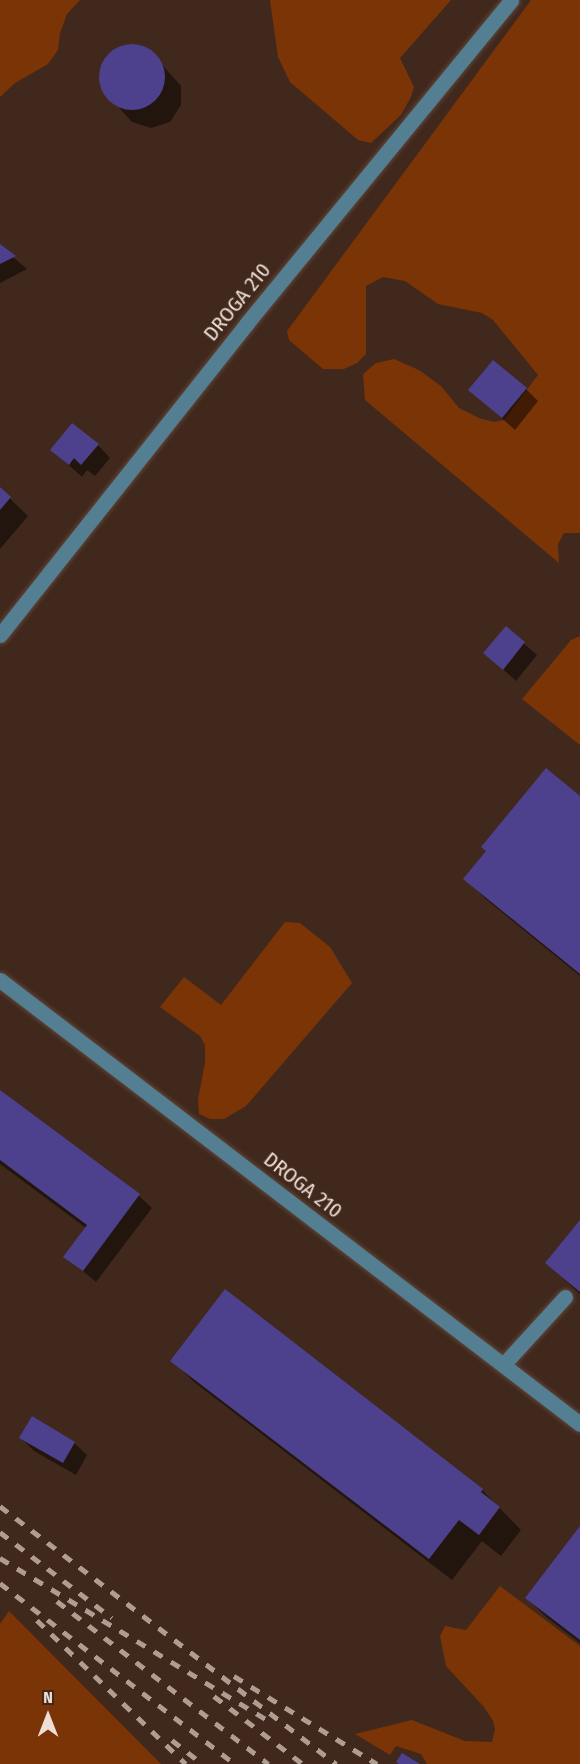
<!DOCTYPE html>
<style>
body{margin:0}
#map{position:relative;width:580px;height:1764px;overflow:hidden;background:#41281c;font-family:"Fira Sans Condensed",sans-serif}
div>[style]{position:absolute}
.green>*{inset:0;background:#7a3406}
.shadow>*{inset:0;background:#0007}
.building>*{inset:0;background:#4d418e}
.round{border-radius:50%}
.roads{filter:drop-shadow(0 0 2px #5d453a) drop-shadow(0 0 2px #5d453a)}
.minor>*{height:15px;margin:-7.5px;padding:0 7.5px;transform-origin:7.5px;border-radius:7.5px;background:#547f92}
.rail>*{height:4.5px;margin-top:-2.25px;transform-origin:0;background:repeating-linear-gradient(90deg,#af9c92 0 10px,transparent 0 20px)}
span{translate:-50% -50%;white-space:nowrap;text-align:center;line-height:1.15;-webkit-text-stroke:4.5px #41281c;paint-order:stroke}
.street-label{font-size:21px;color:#eeded6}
.north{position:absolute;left:18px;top:1686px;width:60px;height:60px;-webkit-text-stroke:4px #41281c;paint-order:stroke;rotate:0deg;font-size:16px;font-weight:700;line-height:24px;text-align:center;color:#eeded6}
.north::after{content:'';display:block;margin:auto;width:21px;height:27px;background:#eeded6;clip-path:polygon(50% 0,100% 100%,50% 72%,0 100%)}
</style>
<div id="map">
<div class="green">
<div style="clip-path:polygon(0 0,80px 0,67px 14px,60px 33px,58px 50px,48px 64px,15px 83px,0 97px)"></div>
<div style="clip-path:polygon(270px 0,451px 0,400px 58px,414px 87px,411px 97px,401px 115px,371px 143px,358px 140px,290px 82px,278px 57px)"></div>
<div style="clip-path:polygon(531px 0,580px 0,580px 533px,564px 533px,558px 544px,559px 563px,365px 400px,363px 374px,376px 363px,394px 359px,419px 370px,441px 386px,459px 408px,479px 418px,494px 422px,504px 420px,538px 375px,493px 320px,482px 313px,438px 304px,405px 281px,383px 277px,366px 286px,366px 354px,357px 363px,344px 369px,323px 369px,289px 340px,287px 331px)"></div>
<div style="clip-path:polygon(580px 636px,580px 745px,522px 699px,571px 640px)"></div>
<div style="clip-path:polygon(285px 922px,300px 923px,330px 947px,352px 983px,246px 1106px,224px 1119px,210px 1119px,199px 1114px,198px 1099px,205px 1063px,205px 1045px,200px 1036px,160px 1007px,184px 977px,221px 1005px)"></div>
<div style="clip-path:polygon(500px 1586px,580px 1646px,580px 1764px,427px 1764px,421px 1754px,396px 1746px,390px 1755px,355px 1734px,412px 1720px,465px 1741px,492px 1742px,495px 1729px,493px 1721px,484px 1707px,446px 1666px,440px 1636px,445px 1626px,466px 1630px)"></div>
<div style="clip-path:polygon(9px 1611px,161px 1764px,0 1764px,0 1624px)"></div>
</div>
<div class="shadow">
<div style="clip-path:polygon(121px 47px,141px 47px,150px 51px,181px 86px,181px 105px,170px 122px,151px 128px,132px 122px,101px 88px,101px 68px,113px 52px)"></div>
<div style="clip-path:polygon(0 246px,27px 269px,0 283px)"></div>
<div style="clip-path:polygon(526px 389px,538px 401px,515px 430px,470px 390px)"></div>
<div style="clip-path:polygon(98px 445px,110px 458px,95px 476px,87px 470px,82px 477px,52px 450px)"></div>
<div style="clip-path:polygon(0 489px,28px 516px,0 549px)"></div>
<div style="clip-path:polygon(506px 628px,537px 655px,516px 681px,485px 653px)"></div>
<div style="clip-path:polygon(580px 798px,580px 976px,487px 900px,465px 879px)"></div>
<div style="clip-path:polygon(0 1092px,139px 1196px,152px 1208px,96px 1282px,65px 1256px,86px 1228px,0 1164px)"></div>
<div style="clip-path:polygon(580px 1222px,580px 1294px,547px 1263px)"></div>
<div style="clip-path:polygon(172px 1360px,482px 1490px,521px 1530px,501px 1556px,482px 1541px,452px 1580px,194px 1382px)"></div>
<div style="clip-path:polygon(21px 1438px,74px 1443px,87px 1455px,76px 1475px,34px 1451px)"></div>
<div style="clip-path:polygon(580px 1529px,580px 1643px,545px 1616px,527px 1598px)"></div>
</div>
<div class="building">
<div class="round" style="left:99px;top:44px;width:66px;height:66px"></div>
<div style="clip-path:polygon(0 244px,16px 256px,0 264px)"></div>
<div style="clip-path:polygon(493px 360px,527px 388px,502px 418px,468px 390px)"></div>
<div style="clip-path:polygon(72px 423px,99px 444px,81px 465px,74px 458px,69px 465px,50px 450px)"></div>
<div style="clip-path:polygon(0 487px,11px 497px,0 510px)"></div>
<div style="clip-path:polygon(506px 626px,525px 642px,503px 670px,483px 653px)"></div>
<div style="clip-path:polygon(546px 768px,580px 796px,580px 974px,463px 879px,486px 851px,481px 847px)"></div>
<div style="clip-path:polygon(0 1090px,140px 1194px,83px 1271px,63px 1257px,87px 1225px,0 1160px)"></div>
<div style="clip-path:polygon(580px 1220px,580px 1292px,545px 1263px)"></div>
<div style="clip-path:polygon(225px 1289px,483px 1489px,481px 1492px,500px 1507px,479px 1535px,459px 1520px,429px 1559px,170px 1361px)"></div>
<div style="clip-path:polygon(32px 1416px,75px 1442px,63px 1463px,19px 1438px)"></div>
<div style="clip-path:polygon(580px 1526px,580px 1640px,525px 1598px)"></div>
<div style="clip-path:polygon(402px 1753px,420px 1764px,399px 1764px,396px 1762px)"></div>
</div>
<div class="roads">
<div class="minor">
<div style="left:0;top:635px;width:398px;rotate:-51.6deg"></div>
<div style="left:247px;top:323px;width:417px;rotate:-50.7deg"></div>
<div style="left:0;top:980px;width:730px;rotate:37.43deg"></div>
<div style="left:503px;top:1365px;width:92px;rotate:-47.6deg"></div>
</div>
</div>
<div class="rail">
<div style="left:0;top:1506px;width:424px;rotate:37.5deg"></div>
<div style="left:0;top:1532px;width:141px;rotate:37.5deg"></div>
<div style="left:0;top:1558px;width:311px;rotate:31.2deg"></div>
<div style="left:0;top:1583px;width:297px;rotate:37.6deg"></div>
<div style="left:57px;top:1601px;width:267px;rotate:37.6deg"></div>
<div style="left:37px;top:1620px;width:207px;rotate:44deg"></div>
<div style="left:234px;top:1676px;width:168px;rotate:31.6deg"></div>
<div style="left:214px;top:1696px;width:112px;rotate:37.4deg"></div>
<div style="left:172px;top:1740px;width:39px;rotate:38deg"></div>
</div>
<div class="street-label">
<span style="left:237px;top:302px;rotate:-51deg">DROGA 210</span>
<span style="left:303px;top:1185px;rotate:38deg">DROGA 210</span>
</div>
<div class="north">N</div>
</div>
